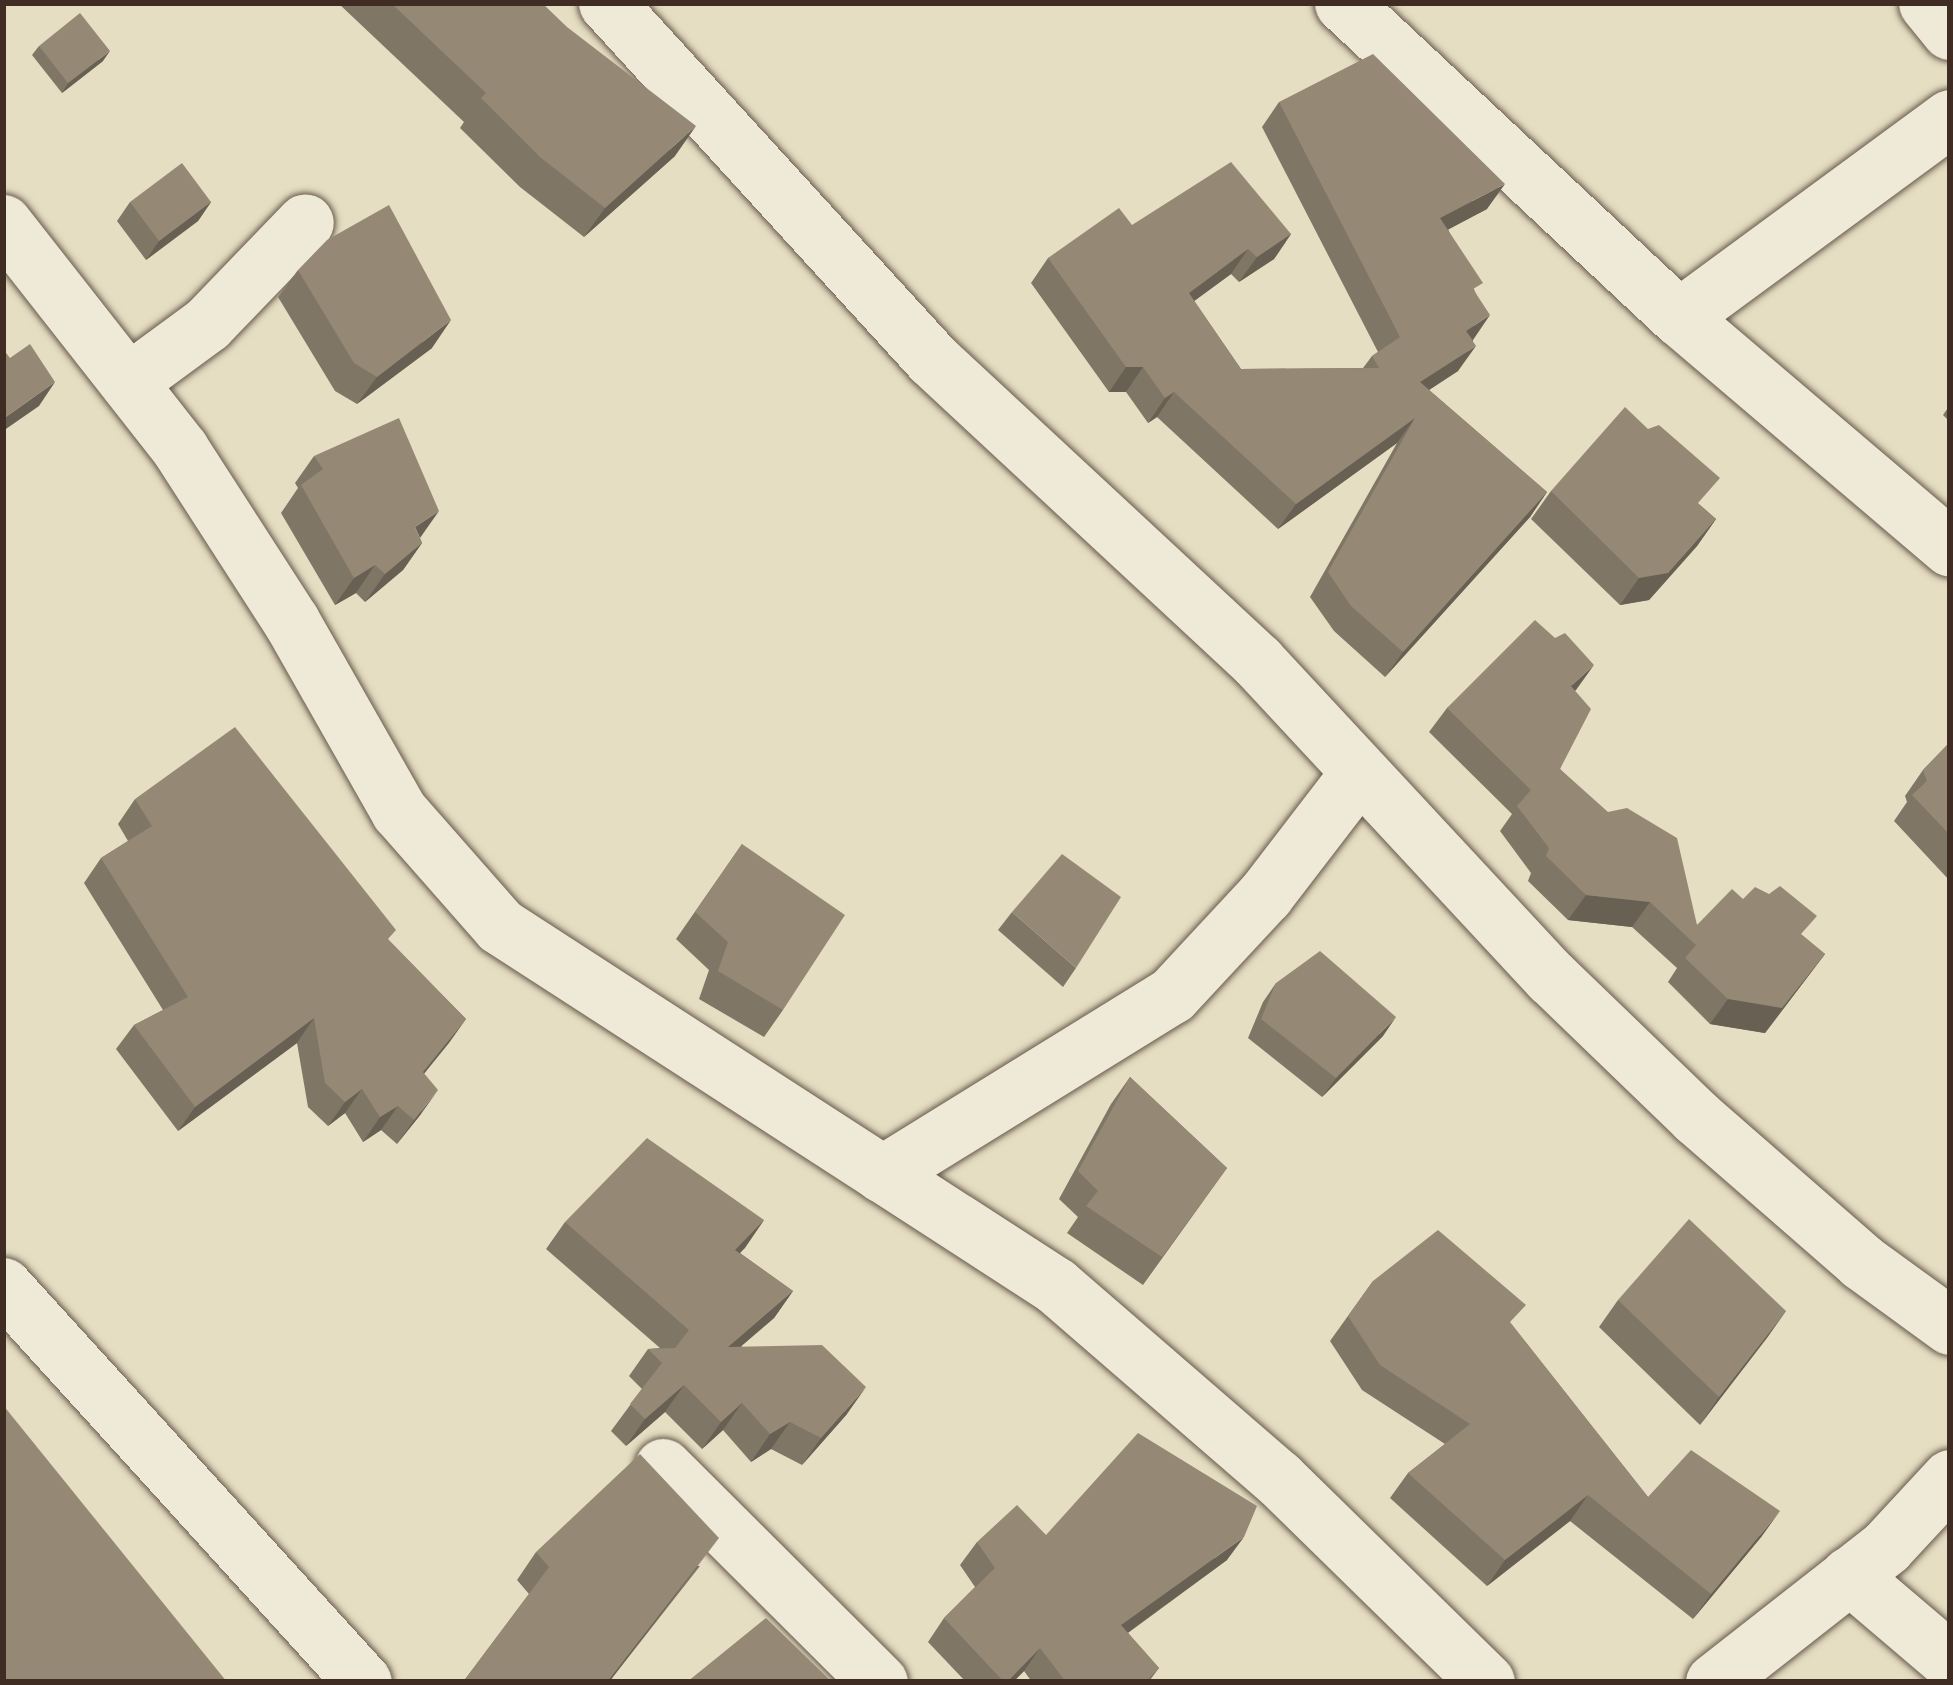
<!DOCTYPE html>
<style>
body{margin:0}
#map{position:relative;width:1953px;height:1685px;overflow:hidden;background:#e5dec2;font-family:"Libre Bodoni",serif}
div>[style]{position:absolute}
.roads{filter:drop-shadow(0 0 3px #68594c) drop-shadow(0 0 3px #68594c)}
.minor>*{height:57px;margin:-28.5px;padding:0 28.5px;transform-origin:28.5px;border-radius:28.5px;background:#eeead7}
.wall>*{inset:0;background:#807665}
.shaded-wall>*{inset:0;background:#686053}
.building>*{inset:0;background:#958976}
span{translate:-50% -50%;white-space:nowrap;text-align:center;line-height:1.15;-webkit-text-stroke:9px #eeead7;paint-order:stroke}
.frame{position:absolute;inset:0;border:6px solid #3f2d24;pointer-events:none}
</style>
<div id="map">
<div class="roads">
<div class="minor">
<div style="left:607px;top:3px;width:482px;rotate:47.6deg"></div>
<div style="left:932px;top:359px;width:444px;rotate:42.9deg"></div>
<div style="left:1257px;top:661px;width:432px;rotate:47.1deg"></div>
<div style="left:1551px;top:977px;width:202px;rotate:44deg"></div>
<div style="left:1696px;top:1117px;width:220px;rotate:41.1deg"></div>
<div style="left:1862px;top:1262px;width:109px;rotate:36deg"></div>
<div style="left:1343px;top:3px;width:460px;rotate:43.1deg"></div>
<div style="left:1679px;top:317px;width:356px;rotate:40.4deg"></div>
<div style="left:1927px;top:3px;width:36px;rotate:51deg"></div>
<div style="left:3px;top:223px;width:287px;rotate:51.9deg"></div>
<div style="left:180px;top:449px;width:205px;rotate:57.2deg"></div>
<div style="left:291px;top:621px;width:219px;rotate:60.4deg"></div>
<div style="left:399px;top:811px;width:153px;rotate:48.7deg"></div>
<div style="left:500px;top:926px;width:662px;rotate:32.92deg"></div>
<div style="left:1056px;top:1286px;width:294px;rotate:40.9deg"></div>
<div style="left:1278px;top:1478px;width:291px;rotate:44.4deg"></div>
<div style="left:1679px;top:317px;width:336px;rotate:-36.3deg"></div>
<div style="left:128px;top:382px;width:98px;rotate:-36.3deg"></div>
<div style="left:207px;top:324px;width:141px;rotate:-46.1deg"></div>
<div style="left:882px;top:1174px;width:341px;rotate:-31.7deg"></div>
<div style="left:1172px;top:995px;width:137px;rotate:-47.1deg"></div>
<div style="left:1265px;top:895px;width:151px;rotate:-52.5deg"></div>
<div style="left:3px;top:1286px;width:535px;rotate:47.73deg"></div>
<div style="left:663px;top:1467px;width:305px;rotate:44.9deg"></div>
<div style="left:1849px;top:1575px;width:133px;rotate:40.4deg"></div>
<div style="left:1714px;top:1682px;width:219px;rotate:-38.1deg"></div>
<div style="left:1886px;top:1547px;width:94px;rotate:-47.2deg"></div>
</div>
</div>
<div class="wall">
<div style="clip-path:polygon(338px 3px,542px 3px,675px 156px,584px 237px,520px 187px,460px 128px,464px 122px)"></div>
<div style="clip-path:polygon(39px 46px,103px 61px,62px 93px,32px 55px)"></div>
<div style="clip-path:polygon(1279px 102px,1487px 209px,1448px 229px,1476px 294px,1473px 341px,1458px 371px,1429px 390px,1547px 492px,1530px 517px,1385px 677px,1334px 631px,1310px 597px,1397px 443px,1278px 529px,1157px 417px,1148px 423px,1126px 392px,1109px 392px,1031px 283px,1048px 258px,1132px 225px,1291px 234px,1274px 259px,1239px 282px,1231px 274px,1194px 301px,1241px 369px,1363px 368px,1372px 356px,1378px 352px,1262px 127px)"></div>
<div style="clip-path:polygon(130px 202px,211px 202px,198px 221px,146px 260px,117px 221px)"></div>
<div style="clip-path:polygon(298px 270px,432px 348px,357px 404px,335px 391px,278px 297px)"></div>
<div style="clip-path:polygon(1950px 405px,1950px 422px,1943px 415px)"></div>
<div style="clip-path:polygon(314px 456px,420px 538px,422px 543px,403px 570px,365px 602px,356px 593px,335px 605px,281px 513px,298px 488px,295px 483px)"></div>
<div style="clip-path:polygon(1551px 491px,1701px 506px,1716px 519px,1697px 546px,1649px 600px,1620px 605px,1531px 519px)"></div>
<div style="clip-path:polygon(1555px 638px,1575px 691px,1560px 769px,1697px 925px,1743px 899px,1803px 936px,1825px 954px,1765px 1033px,1710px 1024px,1668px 982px,1677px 968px,1632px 927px,1568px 920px,1528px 881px,1531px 873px,1500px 831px,1512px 814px,1429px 732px,1447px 708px)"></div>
<div style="clip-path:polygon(1950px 742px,1950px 881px,1894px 821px,1907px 802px,1905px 796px,1923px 770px)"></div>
<div style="clip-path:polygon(135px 799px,389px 941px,466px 1019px,424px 1073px,421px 1114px,397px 1144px,381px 1130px,363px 1142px,345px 1113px,328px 1126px,308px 1107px,297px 1043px,178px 1131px,116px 1049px,134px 1025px,163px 1010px,84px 883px,101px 858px,128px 841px,118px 824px)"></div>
<div style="clip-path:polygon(742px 844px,783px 1010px,764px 1037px,699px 999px,709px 970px,676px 939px)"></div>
<div style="clip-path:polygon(1012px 912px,1076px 968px,1063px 987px,998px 930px)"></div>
<div style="clip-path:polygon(1276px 983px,1383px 1036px,1322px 1097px,1248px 1038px,1263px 1002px)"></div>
<div style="clip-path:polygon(1130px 1077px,1227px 1168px,1143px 1285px,1067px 1233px,1078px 1217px,1059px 1199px,1111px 1104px)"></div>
<div style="clip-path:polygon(764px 1220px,740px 1253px,793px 1291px,774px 1318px,741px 1346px,847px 1414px,802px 1465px,771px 1449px,751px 1462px,723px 1430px,702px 1449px,665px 1412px,626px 1446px,611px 1431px,642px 1389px,629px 1376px,648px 1349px,660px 1348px,546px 1249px,565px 1222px)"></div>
<div style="clip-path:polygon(1373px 1281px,1512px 1325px,1648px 1497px,1762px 1536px,1693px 1619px,1570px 1521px,1487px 1586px,1390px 1498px,1408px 1473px,1445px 1444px,1362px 1390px,1330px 1341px)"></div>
<div style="clip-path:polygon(1618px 1300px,1786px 1311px,1700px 1425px,1599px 1327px)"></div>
<div style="clip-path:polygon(1046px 1535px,1227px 1560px,1128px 1633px,1159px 1668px,1150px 1680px,1153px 1682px,1032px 1682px,1024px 1671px,1013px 1682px,966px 1682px,928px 1642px,944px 1618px,975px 1587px,960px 1565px,977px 1542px)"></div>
<div style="clip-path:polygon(536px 1552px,700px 1566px,609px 1682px,463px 1682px,529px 1594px,517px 1580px)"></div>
</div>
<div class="shaded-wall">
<div style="clip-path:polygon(110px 51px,103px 61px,62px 93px,68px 83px)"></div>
<div style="clip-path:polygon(696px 126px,675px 156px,584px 237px,605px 208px)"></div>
<div style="clip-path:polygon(1505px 184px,1487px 209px,1423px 243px,1440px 218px)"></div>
<div style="clip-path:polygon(211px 202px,198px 221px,146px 260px,159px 241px)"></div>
<div style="clip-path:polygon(1291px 234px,1274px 259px,1239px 282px,1257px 257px)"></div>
<div style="clip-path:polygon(1248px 249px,1231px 274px,1171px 318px,1189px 293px)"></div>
<div style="clip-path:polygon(1490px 315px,1473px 340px,1466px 331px)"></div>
<div style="clip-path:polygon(451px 320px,432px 348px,357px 404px,377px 377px)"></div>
<div style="clip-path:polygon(1476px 346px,1458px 371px,1403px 407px,1420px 382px)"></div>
<div style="clip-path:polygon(1126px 367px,1143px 367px,1126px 392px,1109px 392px)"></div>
<div style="clip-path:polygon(55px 382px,39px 406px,3px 431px,3px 419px)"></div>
<div style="clip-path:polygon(1174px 392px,1157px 417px,1148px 423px,1165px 398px)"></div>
<div style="clip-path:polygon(1415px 418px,1397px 443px,1278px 529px,1296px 504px)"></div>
<div style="clip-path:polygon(1547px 492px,1530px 517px,1385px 677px,1403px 652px)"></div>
<div style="clip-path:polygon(439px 511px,420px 538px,415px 527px)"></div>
<div style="clip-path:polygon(1716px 519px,1697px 546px,1649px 600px,1620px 605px,1639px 578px)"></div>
<div style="clip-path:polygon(422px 543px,403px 570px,365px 602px,385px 574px)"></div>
<div style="clip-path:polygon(375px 565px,356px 593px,335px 605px,354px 578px)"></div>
<div style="clip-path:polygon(1594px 665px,1576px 690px,1553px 711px,1571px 686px)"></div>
<div style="clip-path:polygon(1586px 895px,1650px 902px,1632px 927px,1568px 920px)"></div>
<div style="clip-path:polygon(1825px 954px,1765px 1033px,1710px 1024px,1728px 999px)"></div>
<div style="clip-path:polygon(1396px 1017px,1383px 1036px,1322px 1097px,1336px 1078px)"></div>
<div style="clip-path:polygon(314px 1018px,297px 1043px,178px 1131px,195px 1107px)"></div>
<div style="clip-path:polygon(466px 1019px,449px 1043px,406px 1096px,423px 1072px)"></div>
<div style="clip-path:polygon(362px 1089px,345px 1113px,328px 1126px,345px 1102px)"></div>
<div style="clip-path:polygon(438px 1090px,421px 1114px,397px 1144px,414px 1120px)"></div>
<div style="clip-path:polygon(398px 1106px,381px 1130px,363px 1142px,380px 1117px)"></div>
<div style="clip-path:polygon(764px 1220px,745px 1248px,716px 1277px,735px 1250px)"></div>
<div style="clip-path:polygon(793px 1291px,774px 1318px,709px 1374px,728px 1347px)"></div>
<div style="clip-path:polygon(1786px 1311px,1767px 1338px,1700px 1425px,1719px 1397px)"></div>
<div style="clip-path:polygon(684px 1385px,665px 1412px,626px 1446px,645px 1419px)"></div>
<div style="clip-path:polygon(866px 1387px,847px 1414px,802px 1465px,821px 1438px)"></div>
<div style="clip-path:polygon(742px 1403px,723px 1430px,702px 1449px,721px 1422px)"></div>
<div style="clip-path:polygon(790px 1422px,771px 1449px,751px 1462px,770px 1434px)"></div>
<div style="clip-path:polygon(1588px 1495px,1570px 1521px,1487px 1586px,1505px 1560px)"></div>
<div style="clip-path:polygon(1780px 1511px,1762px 1536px,1693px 1619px,1711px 1594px)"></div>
<div style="clip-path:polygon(1244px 1537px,1227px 1560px,1105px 1649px,1121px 1625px)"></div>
<div style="clip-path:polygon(719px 1538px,609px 1682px,607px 1682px)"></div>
<div style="clip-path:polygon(1040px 1648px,1024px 1671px,1013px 1682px,1007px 1682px)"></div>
</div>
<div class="building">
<div style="clip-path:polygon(391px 3px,542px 3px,567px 27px,696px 126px,605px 208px,540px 157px,481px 98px,486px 93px)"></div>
<div style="clip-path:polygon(80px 13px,110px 51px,68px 83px,39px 46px)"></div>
<div style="clip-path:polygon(1373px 54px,1505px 184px,1440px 218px,1483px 283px,1473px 289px,1490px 315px,1466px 331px,1476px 346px,1420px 382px,1547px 492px,1403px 652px,1351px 606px,1328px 572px,1415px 418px,1296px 504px,1174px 392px,1165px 398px,1143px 367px,1126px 367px,1048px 258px,1119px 208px,1132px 225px,1231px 162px,1291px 234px,1257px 257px,1248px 249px,1189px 293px,1241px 369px,1379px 368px,1372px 356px,1400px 337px,1279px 102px)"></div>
<div style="clip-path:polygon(182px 163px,211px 202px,159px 241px,130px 202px)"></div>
<div style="clip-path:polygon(389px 205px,451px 320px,377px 377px,354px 363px,298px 270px,327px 240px)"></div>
<div style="clip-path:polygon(30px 344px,55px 382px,3px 419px,3px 349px,10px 358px)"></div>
<div style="clip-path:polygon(1625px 407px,1648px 429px,1659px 425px,1720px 478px,1698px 503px,1716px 519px,1668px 573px,1639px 578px,1551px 491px)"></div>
<div style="clip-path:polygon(399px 418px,439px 511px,415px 527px,422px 543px,385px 574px,375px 565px,354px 578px,301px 485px,323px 469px,314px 456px)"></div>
<div style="clip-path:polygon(1535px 620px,1555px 638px,1565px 633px,1594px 665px,1571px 686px,1591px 709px,1560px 769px,1608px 812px,1627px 808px,1677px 838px,1697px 925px,1732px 889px,1743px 899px,1755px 887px,1769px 894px,1780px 886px,1817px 916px,1801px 934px,1825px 954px,1782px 1008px,1728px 999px,1685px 958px,1696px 945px,1650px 902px,1586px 895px,1546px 856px,1549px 848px,1517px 806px,1531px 790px,1447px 708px)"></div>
<div style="clip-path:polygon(235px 727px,396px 930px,388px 939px,466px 1019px,423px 1072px,438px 1090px,414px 1120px,398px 1106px,380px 1117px,362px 1089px,345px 1102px,325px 1083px,314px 1018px,195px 1107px,134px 1025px,188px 997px,101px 858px,152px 826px,135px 799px)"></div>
<div style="clip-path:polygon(1950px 742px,1950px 835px,1912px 795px,1927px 781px,1923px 770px)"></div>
<div style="clip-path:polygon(742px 844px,845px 915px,783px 1010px,718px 971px,728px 942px,695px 912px)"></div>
<div style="clip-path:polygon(1062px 854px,1121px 897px,1076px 968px,1012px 912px)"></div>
<div style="clip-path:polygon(1320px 951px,1396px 1017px,1336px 1078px,1261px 1019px,1276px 983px)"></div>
<div style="clip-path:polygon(1130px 1077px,1227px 1168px,1162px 1257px,1086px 1206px,1098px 1191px,1078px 1171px)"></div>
<div style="clip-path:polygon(647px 1138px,764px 1220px,735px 1250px,793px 1291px,728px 1347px,822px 1345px,866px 1387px,821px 1438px,790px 1422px,770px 1434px,742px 1403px,721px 1422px,684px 1385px,645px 1419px,630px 1404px,662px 1363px,648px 1349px,675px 1348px,689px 1330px,565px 1222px)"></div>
<div style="clip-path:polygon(1689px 1219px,1786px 1311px,1719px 1397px,1618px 1300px)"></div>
<div style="clip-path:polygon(1438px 1230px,1526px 1305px,1510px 1322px,1648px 1497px,1691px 1450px,1780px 1511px,1711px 1594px,1588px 1495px,1505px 1560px,1408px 1473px,1470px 1424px,1380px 1365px,1348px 1316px,1373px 1281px)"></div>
<div style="clip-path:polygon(3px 1405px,227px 1682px,3px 1682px)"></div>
<div style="clip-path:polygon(1138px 1433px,1257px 1506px,1244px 1537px,1121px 1625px,1159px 1668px,1149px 1678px,1153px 1682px,1066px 1682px,1040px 1648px,1007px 1682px,1004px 1682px,944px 1618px,995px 1568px,977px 1542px,1017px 1505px,1046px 1535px)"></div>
<div style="clip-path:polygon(640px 1454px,719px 1538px,607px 1682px,463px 1682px,549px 1567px,536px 1552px)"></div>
<div style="clip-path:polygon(766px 1618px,832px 1682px,687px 1682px)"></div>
</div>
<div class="frame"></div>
</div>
